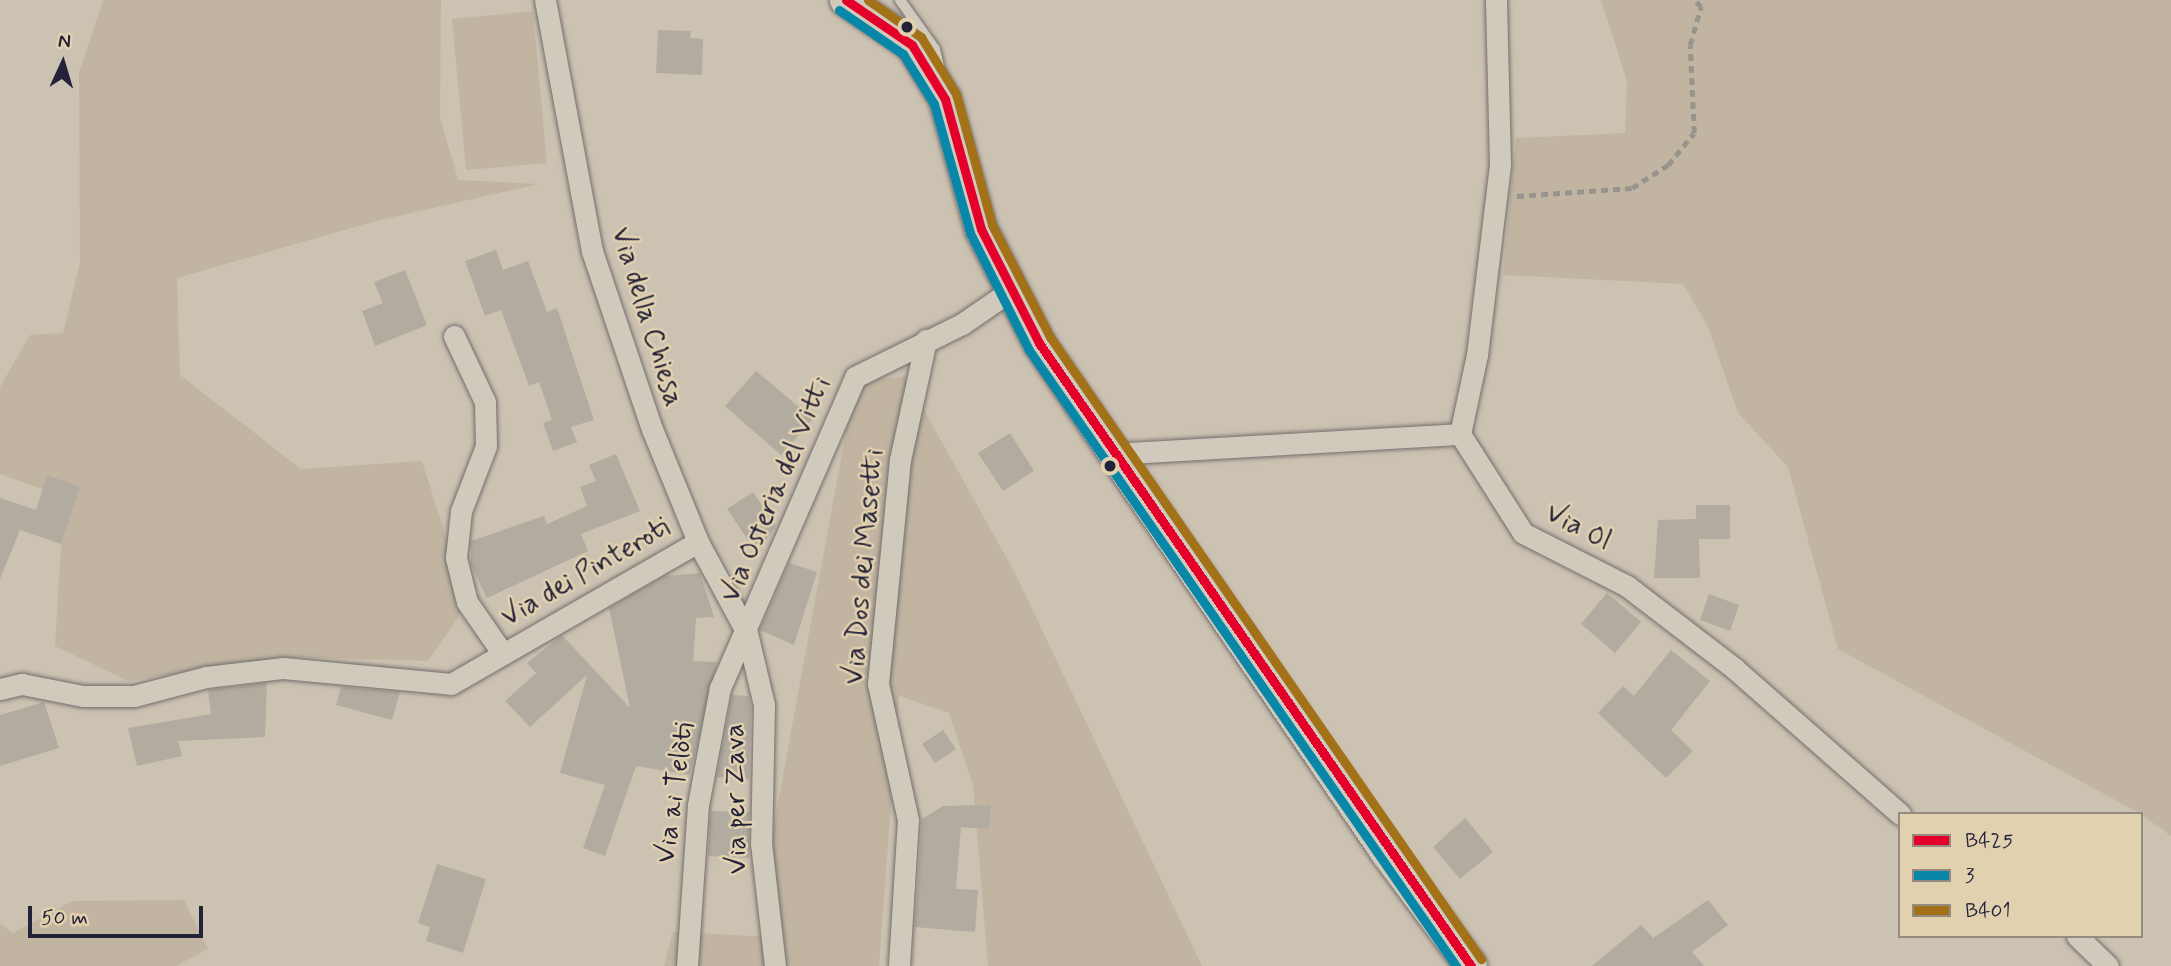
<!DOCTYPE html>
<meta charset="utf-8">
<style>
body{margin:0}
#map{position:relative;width:2171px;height:966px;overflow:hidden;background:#ccc2b2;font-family:Mynerve,sans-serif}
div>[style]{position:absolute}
.green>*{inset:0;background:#c1b5a2}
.building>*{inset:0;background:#b2aba0}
.path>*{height:4.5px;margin-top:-2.25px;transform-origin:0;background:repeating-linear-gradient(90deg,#97938d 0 7px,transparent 0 12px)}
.roads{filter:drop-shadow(0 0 2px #736e6c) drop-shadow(0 0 2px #736e6c)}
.lane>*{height:10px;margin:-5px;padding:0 5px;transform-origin:5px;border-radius:5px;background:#d0cabd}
.street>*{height:21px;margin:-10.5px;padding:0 10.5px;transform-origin:10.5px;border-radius:10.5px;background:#d0cabd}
.secondary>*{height:32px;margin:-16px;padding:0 16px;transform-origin:16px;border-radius:16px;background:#d0cabd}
.bus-1>*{height:9px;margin:-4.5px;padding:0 4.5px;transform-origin:4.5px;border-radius:4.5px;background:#e4002b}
.bus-2>*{height:9px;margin:-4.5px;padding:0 4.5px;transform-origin:4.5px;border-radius:4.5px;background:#0887a9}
.bus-3>*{height:9px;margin:-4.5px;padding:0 4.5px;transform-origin:4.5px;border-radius:4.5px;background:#a27118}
.dots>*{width:19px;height:19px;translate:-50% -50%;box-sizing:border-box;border:4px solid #e2d1ae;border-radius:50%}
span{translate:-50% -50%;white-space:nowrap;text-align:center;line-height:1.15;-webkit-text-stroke:5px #e2d1ae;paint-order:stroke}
.street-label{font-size:28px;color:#22223b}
.legend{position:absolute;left:1898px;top:812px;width:245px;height:126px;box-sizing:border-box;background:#e2d1ae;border:2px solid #958b80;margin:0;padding:9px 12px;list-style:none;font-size:21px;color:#22223b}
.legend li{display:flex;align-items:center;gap:14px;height:35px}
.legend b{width:35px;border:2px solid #958b80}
.north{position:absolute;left:28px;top:28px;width:70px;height:70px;-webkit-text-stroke:5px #e2d1ae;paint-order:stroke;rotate:4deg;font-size:19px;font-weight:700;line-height:28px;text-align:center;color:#22223b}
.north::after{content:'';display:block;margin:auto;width:24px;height:32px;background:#22223b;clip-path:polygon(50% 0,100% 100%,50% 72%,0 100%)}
.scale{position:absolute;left:28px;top:906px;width:175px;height:32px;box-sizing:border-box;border:4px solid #22223b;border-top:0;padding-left:9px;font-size:21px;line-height:24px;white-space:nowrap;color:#22223b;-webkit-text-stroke:5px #e2d1ae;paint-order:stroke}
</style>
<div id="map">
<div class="green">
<div style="clip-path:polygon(103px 0,441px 0,440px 117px,458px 180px,539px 184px,376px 221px,177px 278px,180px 375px,301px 469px,422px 461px,449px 546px,460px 615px,428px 661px,290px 657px,128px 681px,55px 646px,64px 497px,0 474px,0 387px,30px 335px,63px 333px,80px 263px,79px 72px)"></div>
<div style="clip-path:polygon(1601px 0,2171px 0,2171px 836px,2141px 814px,1838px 649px,1788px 467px,1738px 413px,1708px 327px,1683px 284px,1503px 275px,1516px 138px,1625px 133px,1627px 81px)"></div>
<div style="clip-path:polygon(533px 11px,547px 163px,466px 170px,452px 19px)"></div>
<div style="clip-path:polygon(905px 376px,1015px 573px,1202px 966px,988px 966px,973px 785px,949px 713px,899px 696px,879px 966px,664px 966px,673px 932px,777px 937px,768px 858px,855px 382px)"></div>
<div style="clip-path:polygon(184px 900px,208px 949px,176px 966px,0 966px,0 924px,13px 933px,72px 901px)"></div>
</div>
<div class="building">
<div style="clip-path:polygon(658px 30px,691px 31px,690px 38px,703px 39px,702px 75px,656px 73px)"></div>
<div style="clip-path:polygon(496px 250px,503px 270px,528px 261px,547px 312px,557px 308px,594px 420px,571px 427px,577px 442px,553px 451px,543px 423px,552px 420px,539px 382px,529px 386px,501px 310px,485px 316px,465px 261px)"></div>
<div style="clip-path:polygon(405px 270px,427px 325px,375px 346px,362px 311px,383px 303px,374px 282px)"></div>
<div style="clip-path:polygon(756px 371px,813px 419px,781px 455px,725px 406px)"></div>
<div style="clip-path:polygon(1010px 433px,1034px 471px,1003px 491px,978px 453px)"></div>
<div style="clip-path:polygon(616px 454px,640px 511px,581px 534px,588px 551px,487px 598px,471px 565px,471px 541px,544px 516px,547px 524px,587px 506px,580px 487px,596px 481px,589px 465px)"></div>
<div style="clip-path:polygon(47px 475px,80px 487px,61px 544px,20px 530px,0 579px,0 498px,36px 510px)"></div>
<div style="clip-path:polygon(753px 492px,776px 526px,757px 553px,727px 509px)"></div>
<div style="clip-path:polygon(1696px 505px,1730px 505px,1730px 539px,1699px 539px,1700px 578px,1654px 578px,1658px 520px,1696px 519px)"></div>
<div style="clip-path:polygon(789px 563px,817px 572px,794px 645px,760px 630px)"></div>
<div style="clip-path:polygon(700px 573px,714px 617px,696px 618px,693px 661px,717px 662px,690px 775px,636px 766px,605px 856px,583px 848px,605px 785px,560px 773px,587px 675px,530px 727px,505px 701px,536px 673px,527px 663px,562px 635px,630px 708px,609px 608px,664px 576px)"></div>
<div style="clip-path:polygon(1607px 593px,1641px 622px,1615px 653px,1581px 624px)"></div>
<div style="clip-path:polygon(1709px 594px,1739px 605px,1730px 631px,1700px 620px)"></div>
<div style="clip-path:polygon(1671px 650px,1710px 681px,1671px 730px,1693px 751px,1666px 778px,1598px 713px,1623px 686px,1634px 696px)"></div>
<div style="clip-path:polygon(267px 683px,265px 737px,178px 741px,182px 756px,137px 766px,128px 728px,211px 714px,208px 690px)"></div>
<div style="clip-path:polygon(341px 687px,400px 692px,392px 720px,336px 705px)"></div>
<div style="clip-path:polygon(732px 695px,748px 696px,751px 706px,749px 779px,717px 777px)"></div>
<div style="clip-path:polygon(44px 702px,59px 748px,0 766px,0 715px)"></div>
<div style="clip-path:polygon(943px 730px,956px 749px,935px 763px,922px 744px)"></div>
<div style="clip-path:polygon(991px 805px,989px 829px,961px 827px,956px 889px,978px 890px,975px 932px,915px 927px,922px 819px,943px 806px)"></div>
<div style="clip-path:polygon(711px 811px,749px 812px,749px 858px,708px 856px)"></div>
<div style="clip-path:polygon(1465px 818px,1493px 852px,1460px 879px,1433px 847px)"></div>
<div style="clip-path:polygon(437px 864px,486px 879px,463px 953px,426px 941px,430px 927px,418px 923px)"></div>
<div style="clip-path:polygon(1708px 900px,1728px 925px,1692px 952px,1704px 966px,1592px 966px,1641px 925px,1653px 938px)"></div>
</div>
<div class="path">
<div style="left:1517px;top:196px;width:115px;rotate:-4deg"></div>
<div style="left:1632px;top:188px;width:43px;rotate:-32.6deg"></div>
<div style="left:1668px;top:165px;width:41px;rotate:-50.9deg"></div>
<div style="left:1694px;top:133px;width:88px;rotate:-92.6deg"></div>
<div style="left:1690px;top:45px;width:40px;rotate:-74deg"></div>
<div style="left:1701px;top:7px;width:10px;rotate:-135deg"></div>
</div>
<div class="roads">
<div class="lane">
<div style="left:900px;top:0;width:60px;rotate:54.5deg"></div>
<div style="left:935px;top:49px;width:17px;rotate:77deg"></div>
</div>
<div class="street">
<div style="left:545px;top:0;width:255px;rotate:79.4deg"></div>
<div style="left:592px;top:251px;width:188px;rotate:71.4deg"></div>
<div style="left:652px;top:429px;width:122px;rotate:67.8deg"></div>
<div style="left:698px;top:542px;width:103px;rotate:61.7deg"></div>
<div style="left:747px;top:633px;width:74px;rotate:76.7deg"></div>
<div style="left:764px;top:705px;width:138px;rotate:91.2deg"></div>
<div style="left:761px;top:843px;width:124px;rotate:83.5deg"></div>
<div style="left:454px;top:336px;width:73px;rotate:64.8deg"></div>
<div style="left:485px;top:402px;width:44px;rotate:88.7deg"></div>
<div style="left:486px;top:446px;width:70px;rotate:111deg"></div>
<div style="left:461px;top:511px;width:47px;rotate:96.1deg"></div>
<div style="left:456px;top:558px;width:45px;rotate:76deg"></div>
<div style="left:467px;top:602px;width:63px;rotate:55.3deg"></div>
<div style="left:1460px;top:434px;width:81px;rotate:-77.9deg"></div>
<div style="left:1477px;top:355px;width:191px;rotate:-83.1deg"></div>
<div style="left:1500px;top:165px;width:165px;rotate:-91.4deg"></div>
<div style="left:1113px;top:454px;width:348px;rotate:-3.3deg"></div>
<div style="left:1460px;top:434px;width:117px;rotate:57.5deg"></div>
<div style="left:1523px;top:533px;width:117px;rotate:27deg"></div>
<div style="left:1627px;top:586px;width:136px;rotate:37.5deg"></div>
<div style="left:1735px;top:669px;width:220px;rotate:41.3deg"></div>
<div style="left:0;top:689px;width:23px;rotate:-13deg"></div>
<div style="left:22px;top:684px;width:62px;rotate:11.1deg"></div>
<div style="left:83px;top:696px;width:51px"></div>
<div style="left:134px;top:696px;width:74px;rotate:-14.8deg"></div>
<div style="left:206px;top:677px;width:78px;rotate:-6.7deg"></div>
<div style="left:283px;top:668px;width:169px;rotate:5.4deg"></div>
<div style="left:451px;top:684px;width:285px;rotate:-29.9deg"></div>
<div style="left:2077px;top:936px;width:43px;rotate:44.1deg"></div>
<div style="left:687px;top:966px;width:161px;rotate:-86.1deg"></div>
<div style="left:698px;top:805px;width:119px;rotate:-79.4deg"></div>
<div style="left:720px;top:688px;width:339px;rotate:-66.5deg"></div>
<div style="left:855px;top:377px;width:119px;rotate:-26.4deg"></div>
<div style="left:962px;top:324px;width:58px;rotate:-34.5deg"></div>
<div style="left:899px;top:966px;width:146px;rotate:-86.5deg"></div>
<div style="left:908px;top:820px;width:139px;rotate:-102.4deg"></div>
<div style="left:878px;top:684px;width:225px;rotate:-84.4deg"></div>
<div style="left:900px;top:460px;width:123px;rotate:-77.8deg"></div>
</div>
<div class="secondary">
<div style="left:846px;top:0;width:80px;rotate:34.3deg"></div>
<div style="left:912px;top:45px;width:63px;rotate:58.6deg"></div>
<div style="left:945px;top:99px;width:135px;rotate:74.5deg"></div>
<div style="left:981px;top:229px;width:128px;rotate:63deg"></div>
<div style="left:1039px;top:343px;width:617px;rotate:55.69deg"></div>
<div style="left:1387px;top:853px;width:141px;rotate:53.4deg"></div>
</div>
</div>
<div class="bus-1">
<div style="left:846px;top:0;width:80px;rotate:34.3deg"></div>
<div style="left:912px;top:45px;width:63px;rotate:58.6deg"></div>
<div style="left:945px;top:99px;width:135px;rotate:74.5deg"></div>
<div style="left:981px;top:229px;width:128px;rotate:63deg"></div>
<div style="left:1039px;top:343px;width:758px;rotate:55.26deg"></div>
</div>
<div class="bus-2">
<div style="left:839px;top:10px;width:78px;rotate:34.5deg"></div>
<div style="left:903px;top:54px;width:59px;rotate:58.2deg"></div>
<div style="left:934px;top:104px;width:134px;rotate:74.4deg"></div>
<div style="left:970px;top:233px;width:131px;rotate:63.2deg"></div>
<div style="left:1029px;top:350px;width:750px;rotate:55.27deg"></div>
</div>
<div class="bus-3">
<div style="left:868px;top:0;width:65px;rotate:34.9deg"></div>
<div style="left:921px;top:37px;width:67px;rotate:58.4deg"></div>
<div style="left:956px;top:94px;width:136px;rotate:74.6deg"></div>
<div style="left:992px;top:225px;width:126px;rotate:62.6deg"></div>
<div style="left:1050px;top:337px;width:757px;rotate:55.28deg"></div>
</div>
<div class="dots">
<div style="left:907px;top:27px;background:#22223b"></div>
<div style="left:1110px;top:466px;background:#22223b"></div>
</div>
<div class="street-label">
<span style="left:646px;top:317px;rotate:73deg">Via della Chiesa</span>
<span style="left:777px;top:490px;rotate:-67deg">Via Osteria del Vitti</span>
<span style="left:1578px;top:528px;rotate:28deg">Via Ol</span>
<span style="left:865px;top:567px;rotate:-85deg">Via Dos dei Masetti</span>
<span style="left:586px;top:573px;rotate:-30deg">Via dei Pinteroti</span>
<span style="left:676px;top:793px;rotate:-82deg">Via ai Telòti</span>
<span style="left:737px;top:799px;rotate:-91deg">Via per Zava</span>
</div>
<ul class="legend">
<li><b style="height:9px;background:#e4002b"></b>B425</li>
<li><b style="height:9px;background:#0887a9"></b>3</li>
<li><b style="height:9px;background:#a27118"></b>B401</li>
</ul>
<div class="north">N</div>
<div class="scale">50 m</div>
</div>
